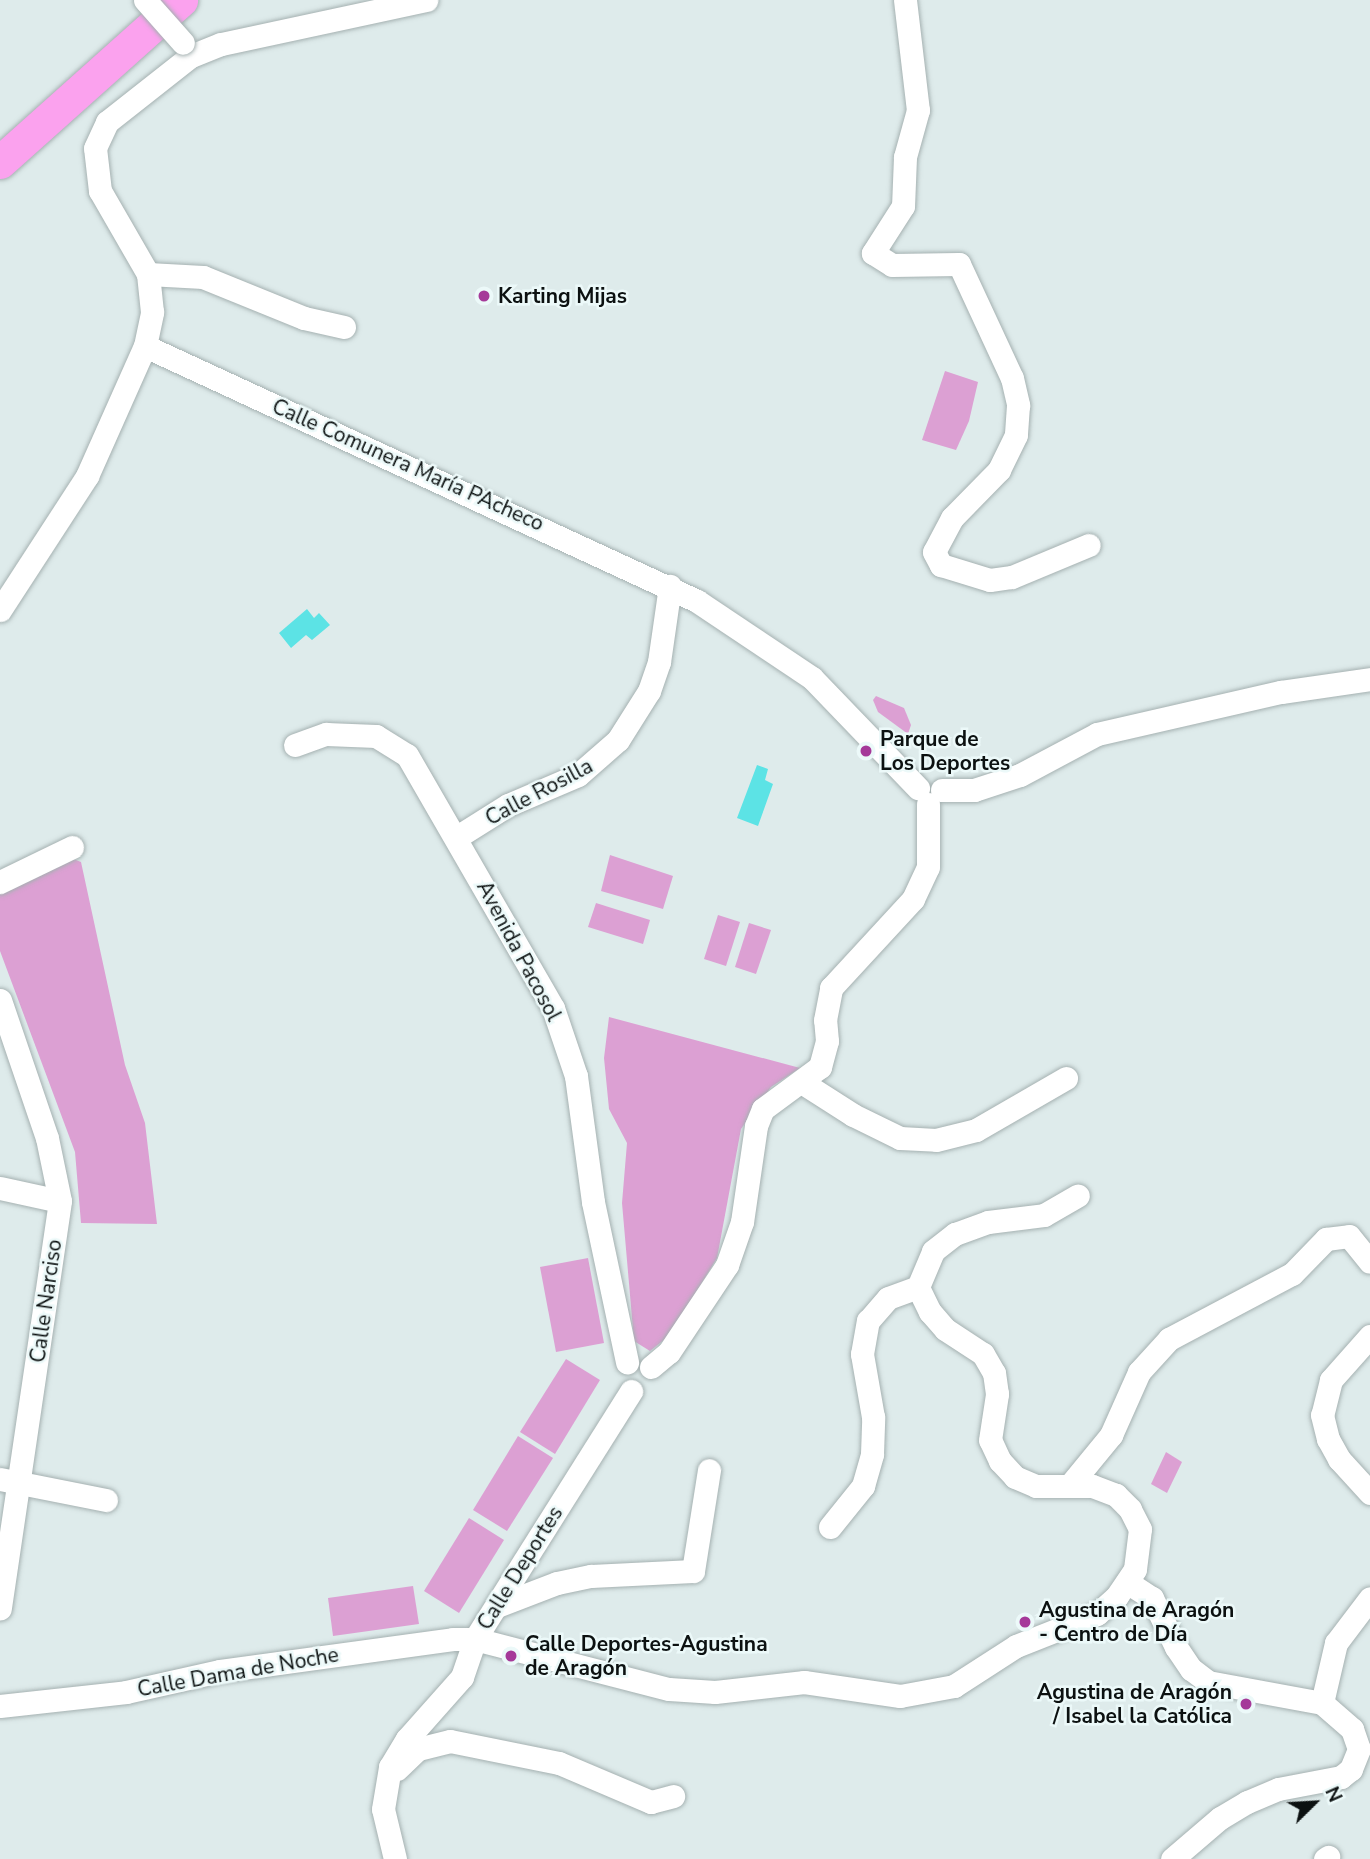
<!DOCTYPE html>
<meta charset="utf-8">
<style>
body{margin:0}
#map{position:relative;width:1370px;height:1859px;overflow:hidden;background:#deebeb;font-family:"Nunito Sans",sans-serif}
div>[style]{position:absolute}
.green>*{inset:0;background:#dca0d3}
.water>*{inset:0;background:#5ce3e5}
.roads{filter:drop-shadow(0 0 2px #a5b1b1) drop-shadow(0 0 2px #a5b1b1)}
.minor>*{height:23px;margin:-11.5px;padding:0 11.5px;transform-origin:11.5px;border-radius:11.5px;background:#fff}
.highway>*{height:33px;margin:-16.5px;padding:0 16.5px;transform-origin:16.5px;border-radius:16.5px;background:#fba2ee}
.bridges{filter:drop-shadow(0 0 2px #a5b1b1) drop-shadow(0 0 2px #a5b1b1)}
.minor-bridge>*{height:23px;margin:-11.5px;padding:0 11.5px;transform-origin:11.5px;border-radius:11.5px;background:#fff}
.dots>*{width:19px;height:19px;translate:-50% -50%;box-sizing:border-box;border:4px solid #ecf9f9;border-radius:50%}
span{translate:-50% -50%;white-space:nowrap;text-align:center;line-height:1.15;-webkit-text-stroke:5px #ecf9f9;paint-order:stroke}
.poi-label{font-size:21px;color:#0c1111;font-weight:700}
.left{translate:0 -50%;text-align:left}
.right{translate:-100% -50%;text-align:right}
.street-label{font-size:21px;color:#0c1111}
.north{position:absolute;left:1279px;top:1768px;width:70px;height:70px;-webkit-text-stroke:5px #ecf9f9;paint-order:stroke;rotate:66deg;font-size:19px;font-weight:700;line-height:28px;text-align:center;color:#0c1111}
.north::after{content:'';display:block;margin:auto;width:24px;height:32px;background:#0c1111;clip-path:polygon(50% 0,100% 100%,50% 72%,0 100%)}
</style>
<div id="map">
<div class="green">
<div style="clip-path:polygon(945px 371px,978px 382px,969px 421px,956px 450px,922px 440px)"></div>
<div style="clip-path:polygon(876px 696px,904px 708px,911px 725px,908px 734px,878px 712px,873px 700px)"></div>
<div style="clip-path:polygon(610px 855px,673px 876px,663px 909px,601px 891px)"></div>
<div style="clip-path:polygon(68px 857px,81px 862px,125px 1065px,145px 1123px,157px 1224px,81px 1223px,75px 1152px,0 951px,0 890px)"></div>
<div style="clip-path:polygon(596px 903px,650px 920px,643px 944px,588px 927px)"></div>
<div style="clip-path:polygon(718px 915px,740px 922px,726px 966px,704px 959px)"></div>
<div style="clip-path:polygon(749px 923px,771px 930px,756px 974px,735px 967px)"></div>
<div style="clip-path:polygon(609px 1017px,800px 1068px,771px 1087px,741px 1129px,717px 1258px,670px 1335px,650px 1351px,634px 1341px,622px 1203px,627px 1143px,609px 1109px,604px 1058px)"></div>
<div style="clip-path:polygon(588px 1258px,604px 1343px,556px 1352px,540px 1267px)"></div>
<div style="clip-path:polygon(566px 1359px,600px 1380px,555px 1454px,520px 1432px)"></div>
<div style="clip-path:polygon(518px 1436px,553px 1458px,507px 1531px,473px 1510px)"></div>
<div style="clip-path:polygon(1166px 1452px,1182px 1462px,1167px 1493px,1151px 1484px)"></div>
<div style="clip-path:polygon(469px 1518px,504px 1540px,459px 1613px,424px 1591px)"></div>
<div style="clip-path:polygon(413px 1586px,419px 1624px,333px 1636px,328px 1598px)"></div>
</div>
<div class="water">
<div style="clip-path:polygon(307px 609px,314px 618px,319px 613px,330px 625px,312px 640px,306px 635px,291px 648px,279px 633px)"></div>
<div style="clip-path:polygon(757px 765px,768px 769px,765px 780px,773px 784px,758px 826px,737px 818px)"></div>
</div>
<div class="roads">
<div class="minor">
<div style="left:905px;top:0;width:111px;rotate:83.3deg"></div>
<div style="left:918px;top:110px;width:49px;rotate:105.5deg"></div>
<div style="left:905px;top:157px;width:49px;rotate:92.3deg"></div>
<div style="left:903px;top:206px;width:56px;rotate:122.6deg"></div>
<div style="left:873px;top:253px;width:22px;rotate:32deg"></div>
<div style="left:892px;top:265px;width:67px;rotate:-0.9deg"></div>
<div style="left:959px;top:264px;width:126px;rotate:65.1deg"></div>
<div style="left:1012px;top:378px;width:28px;rotate:77deg"></div>
<div style="left:1018px;top:405px;width:30px;rotate:94deg"></div>
<div style="left:1016px;top:435px;width:39px;rotate:116deg"></div>
<div style="left:999px;top:470px;width:67px;rotate:134.4deg"></div>
<div style="left:952px;top:518px;width:38px;rotate:118deg"></div>
<div style="left:934px;top:552px;width:15px;rotate:62deg"></div>
<div style="left:941px;top:565px;width:51px;rotate:17deg"></div>
<div style="left:990px;top:580px;width:22px;rotate:-8deg"></div>
<div style="left:1012px;top:577px;width:83px;rotate:-22.6deg"></div>
<div style="left:148px;top:274px;width:55px;rotate:3.1deg"></div>
<div style="left:203px;top:277px;width:109px;rotate:22.1deg"></div>
<div style="left:304px;top:318px;width:41px;rotate:12.7deg"></div>
<div style="left:145px;top:346px;width:608px;rotate:24.79deg"></div>
<div style="left:697px;top:601px;width:138px;rotate:33.8deg"></div>
<div style="left:812px;top:678px;width:153px;rotate:46.1deg"></div>
<div style="left:0;top:610px;width:160px;rotate:-57deg"></div>
<div style="left:87px;top:476px;width:142px;rotate:-66deg"></div>
<div style="left:145px;top:346px;width:35px;rotate:-78deg"></div>
<div style="left:152px;top:312px;width:38px;rotate:-96deg"></div>
<div style="left:148px;top:274px;width:96px;rotate:-120deg"></div>
<div style="left:100px;top:191px;width:43px;rotate:-96.6deg"></div>
<div style="left:95px;top:148px;width:29px;rotate:-65deg"></div>
<div style="left:107px;top:122px;width:107px;rotate:-38.2deg"></div>
<div style="left:191px;top:56px;width:32px;rotate:-22deg"></div>
<div style="left:221px;top:44px;width:210px;rotate:-12.1deg"></div>
<div style="left:295px;top:745px;width:33px;rotate:-20deg"></div>
<div style="left:326px;top:734px;width:50px;rotate:2.3deg"></div>
<div style="left:376px;top:736px;width:36px;rotate:32deg"></div>
<div style="left:407px;top:755px;width:292px;rotate:60deg"></div>
<div style="left:553px;top:1008px;width:72px;rotate:71.3deg"></div>
<div style="left:576px;top:1076px;width:127px;rotate:82.3deg"></div>
<div style="left:593px;top:1202px;width:164px;rotate:78deg"></div>
<div style="left:942px;top:790px;width:32px"></div>
<div style="left:974px;top:790px;width:48px;rotate:-18.1deg"></div>
<div style="left:1020px;top:775px;width:87px;rotate:-28deg"></div>
<div style="left:1097px;top:734px;width:189px;rotate:-12.9deg"></div>
<div style="left:1281px;top:692px;width:90px;rotate:-8.3deg"></div>
<div style="left:457px;top:837px;width:60px;rotate:-32.1deg"></div>
<div style="left:508px;top:805px;width:76px;rotate:-23.2deg"></div>
<div style="left:578px;top:775px;width:53px;rotate:-41.2deg"></div>
<div style="left:618px;top:740px;width:58px;rotate:-57.7deg"></div>
<div style="left:649px;top:691px;width:31px;rotate:-71deg"></div>
<div style="left:659px;top:662px;width:77px;rotate:-81.8deg"></div>
<div style="left:0;top:882px;width:80px;rotate:-25.9deg"></div>
<div style="left:0;top:1000px;width:146px;rotate:71.2deg"></div>
<div style="left:47px;top:1138px;width:64px;rotate:78.3deg"></div>
<div style="left:60px;top:1201px;width:412px;rotate:98.4deg"></div>
<div style="left:803px;top:1083px;width:59px;rotate:32.6deg"></div>
<div style="left:853px;top:1115px;width:52px;rotate:26.1deg"></div>
<div style="left:900px;top:1138px;width:36px;rotate:3deg"></div>
<div style="left:936px;top:1140px;width:41px;rotate:-14deg"></div>
<div style="left:976px;top:1130px;width:104px;rotate:-30deg"></div>
<div style="left:0;top:1188px;width:61px;rotate:12.2deg"></div>
<div style="left:1370px;top:1336px;width:59px;rotate:131.6deg"></div>
<div style="left:1331px;top:1380px;width:36px;rotate:104deg"></div>
<div style="left:1322px;top:1415px;width:25px;rotate:76deg"></div>
<div style="left:1328px;top:1439px;width:23px;rotate:61deg"></div>
<div style="left:1339px;top:1459px;width:46px;rotate:47.6deg"></div>
<div style="left:651px;top:1367px;width:23px;rotate:-40deg"></div>
<div style="left:669px;top:1352px;width:105px;rotate:-56.3deg"></div>
<div style="left:727px;top:1265px;width:46px;rotate:-70.8deg"></div>
<div style="left:742px;top:1222px;width:97px;rotate:-81.7deg"></div>
<div style="left:756px;top:1126px;width:18px;rotate:-68deg"></div>
<div style="left:763px;top:1109px;width:71px;rotate:-36.4deg"></div>
<div style="left:820px;top:1067px;width:27px;rotate:-75deg"></div>
<div style="left:827px;top:1041px;width:21px;rotate:-95deg"></div>
<div style="left:825px;top:1020px;width:33px;rotate:-79deg"></div>
<div style="left:831px;top:988px;width:121px;rotate:-47.3deg"></div>
<div style="left:913px;top:899px;width:35px;rotate:-65deg"></div>
<div style="left:928px;top:867px;width:63px;rotate:-90deg"></div>
<div style="left:0;top:1479px;width:108px;rotate:11.2deg"></div>
<div style="left:1070px;top:1485px;width:65px;rotate:-50.6deg"></div>
<div style="left:1111px;top:1435px;width:69px;rotate:-66deg"></div>
<div style="left:1139px;top:1372px;width:45px;rotate:-47.7deg"></div>
<div style="left:1169px;top:1339px;width:139px;rotate:-27.9deg"></div>
<div style="left:1292px;top:1274px;width:49px;rotate:-45.8deg"></div>
<div style="left:1326px;top:1239px;width:23px;rotate:-7deg"></div>
<div style="left:1349px;top:1236px;width:33px;rotate:51deg"></div>
<div style="left:830px;top:1527px;width:53px;rotate:-51.2deg"></div>
<div style="left:863px;top:1486px;width:33px;rotate:-74deg"></div>
<div style="left:872px;top:1454px;width:37px;rotate:-88deg"></div>
<div style="left:873px;top:1417px;width:64px;rotate:-99.9deg"></div>
<div style="left:862px;top:1354px;width:34px;rotate:-80deg"></div>
<div style="left:868px;top:1321px;width:30px;rotate:-49deg"></div>
<div style="left:888px;top:1298px;width:32px;rotate:-20deg"></div>
<div style="left:918px;top:1287px;width:39px;rotate:-67deg"></div>
<div style="left:933px;top:1251px;width:28px;rotate:-38deg"></div>
<div style="left:955px;top:1234px;width:35px;rotate:-20deg"></div>
<div style="left:988px;top:1222px;width:56px;rotate:-7.1deg"></div>
<div style="left:1044px;top:1215px;width:39px;rotate:-30deg"></div>
<div style="left:1127px;top:1582px;width:30px;rotate:33deg"></div>
<div style="left:1152px;top:1598px;width:55px;rotate:63.9deg"></div>
<div style="left:1176px;top:1647px;width:27px;rotate:56deg"></div>
<div style="left:1191px;top:1669px;width:21px;rotate:37deg"></div>
<div style="left:1208px;top:1682px;width:116px;rotate:10.4deg"></div>
<div style="left:1322px;top:1703px;width:40px;rotate:41deg"></div>
<div style="left:1352px;top:1729px;width:21px;rotate:71deg"></div>
<div style="left:1359px;top:1749px;width:22px;rotate:112deg"></div>
<div style="left:1351px;top:1769px;width:13px;rotate:141deg"></div>
<div style="left:1341px;top:1777px;width:64px;rotate:169.2deg"></div>
<div style="left:1278px;top:1789px;width:34px;rotate:157deg"></div>
<div style="left:1247px;top:1802px;width:31px;rotate:149deg"></div>
<div style="left:1220px;top:1818px;width:63px;rotate:139.5deg"></div>
<div style="left:497px;top:1606px;width:64px;rotate:-21deg"></div>
<div style="left:557px;top:1583px;width:35px;rotate:-12deg"></div>
<div style="left:591px;top:1576px;width:102px;rotate:-2.8deg"></div>
<div style="left:693px;top:1571px;width:102px;rotate:-81deg"></div>
<div style="left:1322px;top:1703px;width:62px;rotate:-76.9deg"></div>
<div style="left:1336px;top:1643px;width:56px;rotate:-52.9deg"></div>
<div style="left:0;top:1706px;width:127px;rotate:-6.3deg"></div>
<div style="left:126px;top:1692px;width:96px;rotate:-12.6deg"></div>
<div style="left:220px;top:1671px;width:235px;rotate:-7.8deg"></div>
<div style="left:453px;top:1639px;width:22px"></div>
<div style="left:475px;top:1639px;width:200px;rotate:14.5deg"></div>
<div style="left:669px;top:1689px;width:46px;rotate:3.7deg"></div>
<div style="left:715px;top:1692px;width:90px;rotate:-6.4deg"></div>
<div style="left:804px;top:1682px;width:97px;rotate:8.3deg"></div>
<div style="left:900px;top:1696px;width:55px;rotate:-10.5deg"></div>
<div style="left:954px;top:1686px;width:74px;rotate:-32.8deg"></div>
<div style="left:1016px;top:1646px;width:87px;rotate:-21.6deg"></div>
<div style="left:1097px;top:1614px;width:27px;rotate:-42deg"></div>
<div style="left:1117px;top:1596px;width:32px;rotate:-56deg"></div>
<div style="left:1135px;top:1569px;width:40px;rotate:-82.9deg"></div>
<div style="left:1140px;top:1529px;width:22px;rotate:-117deg"></div>
<div style="left:1130px;top:1509px;width:20px;rotate:-135deg"></div>
<div style="left:1116px;top:1495px;width:26px;rotate:-159deg"></div>
<div style="left:1092px;top:1486px;width:56px;rotate:180deg"></div>
<div style="left:1036px;top:1486px;width:23px;rotate:-157deg"></div>
<div style="left:1015px;top:1477px;width:22px;rotate:-133deg"></div>
<div style="left:1000px;top:1461px;width:23px;rotate:-115deg"></div>
<div style="left:990px;top:1440px;width:47px;rotate:-81.3deg"></div>
<div style="left:997px;top:1394px;width:21px;rotate:-98deg"></div>
<div style="left:994px;top:1373px;width:22px;rotate:-120deg"></div>
<div style="left:983px;top:1354px;width:45px;rotate:-146.7deg"></div>
<div style="left:945px;top:1329px;width:23px;rotate:-131deg"></div>
<div style="left:930px;top:1312px;width:28px;rotate:-116deg"></div>
<div style="left:397px;top:1769px;width:29px;rotate:-44deg"></div>
<div style="left:418px;top:1749px;width:33px;rotate:-14deg"></div>
<div style="left:450px;top:1741px;width:111px;rotate:11.4deg"></div>
<div style="left:559px;top:1763px;width:100px;rotate:23deg"></div>
<div style="left:651px;top:1802px;width:23px;rotate:-15deg"></div>
<div style="left:395px;top:1859px;width:51px;rotate:-103.5deg"></div>
<div style="left:383px;top:1809px;width:43px;rotate:-80.5deg"></div>
<div style="left:390px;top:1767px;width:33px;rotate:-59deg"></div>
<div style="left:407px;top:1739px;width:83px;rotate:-48.4deg"></div>
<div style="left:462px;top:1677px;width:40px;rotate:-71.1deg"></div>
<div style="left:475px;top:1639px;width:293px;rotate:-57.8deg"></div>
<div style="left:1325px;top:1859px;width:4px;rotate:-34deg"></div>
</div>
<div class="highway">
<div style="left:0;top:162px;width:243px;rotate:-41.8deg"></div>
</div>
</div>
<div class="bridges">
<div class="minor-bridge">
<div style="left:145px;top:0;width:57px;rotate:48.5deg"></div>
</div>
</div>
<div class="dots">
<div style="left:484px;top:296px;background:#a53999"></div>
<div style="left:866px;top:751px;background:#a53999"></div>
<div style="left:1025px;top:1622px;background:#a53999"></div>
<div style="left:511px;top:1656px;background:#a53999"></div>
<div style="left:1246px;top:1704px;background:#a53999"></div>
</div>
<div class="poi-label">
<span class="left" style="left:498px;top:296px">Karting Mijas</span>
<span class="left" style="left:880px;top:751px">Parque de<br>Los Deportes</span>
<span class="left" style="left:1039px;top:1622px">Agustina de Aragón<br>- Centro de Día</span>
<span class="left" style="left:525px;top:1656px">Calle Deportes-Agustina<br>de Aragón</span>
<span class="right" style="left:1232px;top:1704px">Agustina de Aragón<br>/ Isabel la Católica</span>
</div>
<div class="street-label">
<span style="left:408px;top:465px;rotate:24deg">Calle Comunera María PAcheco</span>
<span style="left:539px;top:792px;rotate:-28deg">Calle Rosilla</span>
<span style="left:519px;top:951px;rotate:62deg">Avenida Pacosol</span>
<span style="left:46px;top:1301px;rotate:-82deg">Calle Narciso</span>
<span style="left:520px;top:1568px;rotate:-58deg">Calle Deportes</span>
<span style="left:238px;top:1672px;rotate:-10deg">Calle Dama de Noche</span>
</div>
<div class="north">N</div>
</div>
